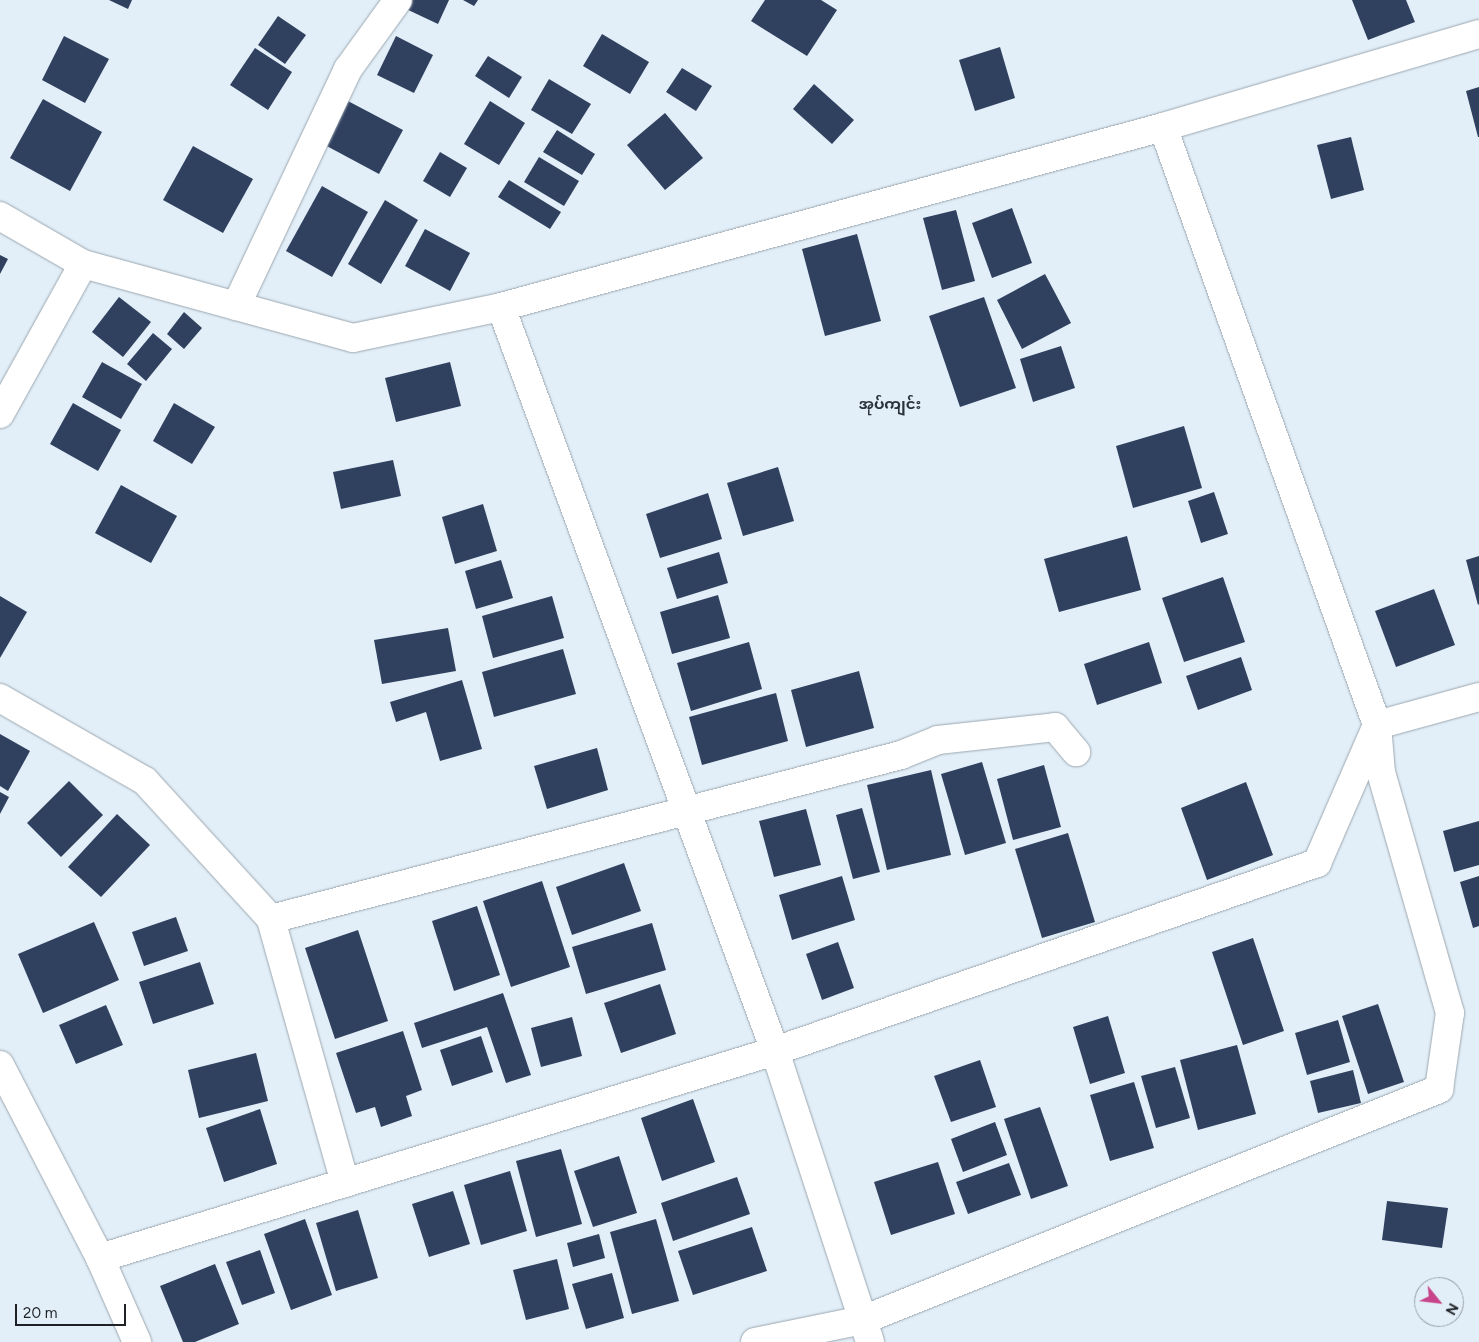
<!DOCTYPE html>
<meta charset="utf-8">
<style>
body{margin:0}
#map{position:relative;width:1479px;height:1342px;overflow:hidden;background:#e3eff8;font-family:Figtree,"Noto Sans Myanmar",sans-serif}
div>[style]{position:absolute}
.building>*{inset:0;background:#30405f}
.roads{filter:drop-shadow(0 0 1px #9ba7b0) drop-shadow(0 0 1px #9ba7b0)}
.street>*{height:28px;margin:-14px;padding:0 14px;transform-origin:14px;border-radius:14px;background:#fff}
span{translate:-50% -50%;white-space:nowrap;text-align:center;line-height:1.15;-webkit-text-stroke:5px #e3eff8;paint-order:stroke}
.quarter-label{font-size:15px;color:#2a333b;font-weight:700}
.north{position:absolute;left:1414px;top:1277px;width:50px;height:50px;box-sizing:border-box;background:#e3eff8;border:1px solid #949da4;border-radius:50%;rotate:119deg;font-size:14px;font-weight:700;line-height:20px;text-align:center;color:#1e2226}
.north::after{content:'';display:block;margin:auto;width:18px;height:22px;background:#c8458b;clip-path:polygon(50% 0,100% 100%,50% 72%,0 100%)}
.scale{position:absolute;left:15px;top:1304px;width:111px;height:22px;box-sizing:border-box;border:2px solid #1e2226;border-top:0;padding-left:6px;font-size:15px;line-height:18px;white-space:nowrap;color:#1e2226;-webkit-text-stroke:4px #e3eff8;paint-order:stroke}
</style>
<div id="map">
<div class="building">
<div style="clip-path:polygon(109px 0,132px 0,128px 9px)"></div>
<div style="clip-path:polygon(408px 0,449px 0,438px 24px,404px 8px)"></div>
<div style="clip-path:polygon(463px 0,478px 0,474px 6px)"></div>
<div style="clip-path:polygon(765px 0,821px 0,837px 10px,807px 56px,751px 21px)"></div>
<div style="clip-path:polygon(1352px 0,1406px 0,1415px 22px,1368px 40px)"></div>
<div style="clip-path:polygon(278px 16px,306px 35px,285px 64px,258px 45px)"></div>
<div style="clip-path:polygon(602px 34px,649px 62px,630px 94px,583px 66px)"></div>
<div style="clip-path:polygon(64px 36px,109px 59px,85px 103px,42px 80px)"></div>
<div style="clip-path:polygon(396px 36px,433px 55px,414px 93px,377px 75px)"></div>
<div style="clip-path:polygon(1000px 47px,1015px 98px,975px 111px,959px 60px)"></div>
<div style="clip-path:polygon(255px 48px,292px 72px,268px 110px,230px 85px)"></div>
<div style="clip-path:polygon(488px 56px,522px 77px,509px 98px,475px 76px)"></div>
<div style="clip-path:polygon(682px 68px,712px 86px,696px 111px,666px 92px)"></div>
<div style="clip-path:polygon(549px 79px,591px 104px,572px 134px,531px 110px)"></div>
<div style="clip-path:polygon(814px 84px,854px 120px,832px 144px,793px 109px)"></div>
<div style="clip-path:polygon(1479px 87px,1479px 137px,1478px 137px,1466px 91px)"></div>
<div style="clip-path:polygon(43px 99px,102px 132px,70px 191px,10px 158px)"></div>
<div style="clip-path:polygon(346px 100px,403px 130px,379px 174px,323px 144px)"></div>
<div style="clip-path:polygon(490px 101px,525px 123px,499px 165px,464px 144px)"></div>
<div style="clip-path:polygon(665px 113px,703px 158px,665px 190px,627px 145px)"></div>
<div style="clip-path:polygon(557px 130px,595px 154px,582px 175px,543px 152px)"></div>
<div style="clip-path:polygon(1351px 137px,1364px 190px,1331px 199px,1317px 145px)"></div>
<div style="clip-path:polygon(193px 146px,253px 179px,223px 233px,163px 200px)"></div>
<div style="clip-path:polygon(440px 152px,467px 168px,450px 197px,423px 181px)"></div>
<div style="clip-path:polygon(539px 157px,579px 181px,564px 206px,524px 182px)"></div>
<div style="clip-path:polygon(509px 180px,561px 212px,550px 229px,498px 197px)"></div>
<div style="clip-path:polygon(322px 186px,368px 212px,332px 277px,286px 251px)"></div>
<div style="clip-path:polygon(385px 200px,418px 220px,381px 284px,348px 264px)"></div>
<div style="clip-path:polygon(1012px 208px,1032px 263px,992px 278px,972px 223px)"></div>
<div style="clip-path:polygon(956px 210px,975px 281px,942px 290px,923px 218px)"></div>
<div style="clip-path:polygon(425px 229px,470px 253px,450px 291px,405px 266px)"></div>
<div style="clip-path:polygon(857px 234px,881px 321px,825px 336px,802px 249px)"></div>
<div style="clip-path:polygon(0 255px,8px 259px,0 274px)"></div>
<div style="clip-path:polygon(1045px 274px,1071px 323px,1022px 349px,997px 300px)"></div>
<div style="clip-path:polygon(119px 297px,151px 322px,123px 357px,92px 332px)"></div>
<div style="clip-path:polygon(984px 297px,1016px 388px,960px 407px,929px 316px)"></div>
<div style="clip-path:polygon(184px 312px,202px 328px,184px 349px,167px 334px)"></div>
<div style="clip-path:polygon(153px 333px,172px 349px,146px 381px,127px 364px)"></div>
<div style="clip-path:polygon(1061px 346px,1075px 388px,1033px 402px,1020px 359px)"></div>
<div style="clip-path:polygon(102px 362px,142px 384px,121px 419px,82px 397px)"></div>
<div style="clip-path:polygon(450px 362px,461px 406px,396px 422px,385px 378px)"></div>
<div style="clip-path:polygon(73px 403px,121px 430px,98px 471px,50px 444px)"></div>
<div style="clip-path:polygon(174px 403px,215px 427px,192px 464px,153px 441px)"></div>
<div style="clip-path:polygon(1184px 426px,1202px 488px,1133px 508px,1116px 446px)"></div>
<div style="clip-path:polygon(393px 460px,401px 496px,341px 509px,333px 472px)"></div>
<div style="clip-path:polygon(778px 467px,794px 521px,743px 536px,727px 483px)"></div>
<div style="clip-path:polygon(121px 485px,177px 516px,151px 563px,95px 533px)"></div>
<div style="clip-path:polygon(1214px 492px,1228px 534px,1201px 543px,1188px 501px)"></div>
<div style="clip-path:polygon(708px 493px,722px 539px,660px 558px,646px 514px)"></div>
<div style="clip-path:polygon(483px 504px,497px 551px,455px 564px,442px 517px)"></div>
<div style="clip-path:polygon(1127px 536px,1141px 590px,1059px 612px,1044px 559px)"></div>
<div style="clip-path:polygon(719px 552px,728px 583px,677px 599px,667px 568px)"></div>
<div style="clip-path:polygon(1479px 556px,1479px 604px,1478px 605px,1466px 560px)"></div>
<div style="clip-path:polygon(501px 560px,513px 598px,476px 609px,465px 571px)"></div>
<div style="clip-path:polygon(1223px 577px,1245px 642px,1184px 662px,1162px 598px)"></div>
<div style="clip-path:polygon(1434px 589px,1455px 645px,1396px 667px,1375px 611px)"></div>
<div style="clip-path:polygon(718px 595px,730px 638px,672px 654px,660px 612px)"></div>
<div style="clip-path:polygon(0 596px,27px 612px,0 658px)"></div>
<div style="clip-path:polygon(552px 596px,564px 638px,493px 658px,482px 616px)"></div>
<div style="clip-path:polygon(448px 628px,456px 671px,382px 684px,374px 640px)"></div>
<div style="clip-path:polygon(749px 642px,762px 689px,691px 711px,677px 663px)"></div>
<div style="clip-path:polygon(1149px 642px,1162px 683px,1097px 705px,1084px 664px)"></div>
<div style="clip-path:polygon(563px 649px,576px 694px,494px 717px,482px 672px)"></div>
<div style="clip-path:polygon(1241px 657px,1252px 690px,1198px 710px,1186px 676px)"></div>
<div style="clip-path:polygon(859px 671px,874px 728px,806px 747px,791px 690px)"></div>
<div style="clip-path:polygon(462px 680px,482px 749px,440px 761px,426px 712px,396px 722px,390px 702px)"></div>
<div style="clip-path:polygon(776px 693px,788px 741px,702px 765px,689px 717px)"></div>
<div style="clip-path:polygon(0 734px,30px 751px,8px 791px,0 786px)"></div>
<div style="clip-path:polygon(597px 748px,608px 790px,547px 809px,534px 766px)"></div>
<div style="clip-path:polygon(982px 762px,1006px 843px,965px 855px,941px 774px)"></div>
<div style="clip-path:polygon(1044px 765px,1061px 827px,1013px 840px,997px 779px)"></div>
<div style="clip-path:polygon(931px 770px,951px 855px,887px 870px,867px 785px)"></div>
<div style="clip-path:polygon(69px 781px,103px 815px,61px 857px,27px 823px)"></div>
<div style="clip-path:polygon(1246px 782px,1273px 855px,1207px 880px,1181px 808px)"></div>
<div style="clip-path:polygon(0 792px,9px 797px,0 814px)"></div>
<div style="clip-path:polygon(862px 808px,880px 872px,853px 879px,836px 815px)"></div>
<div style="clip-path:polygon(806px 809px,821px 865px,774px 877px,759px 821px)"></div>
<div style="clip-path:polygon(117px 814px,150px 845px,101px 897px,68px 867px)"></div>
<div style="clip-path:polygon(1479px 821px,1479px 865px,1454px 872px,1443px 831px)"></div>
<div style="clip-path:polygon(1068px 833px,1095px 922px,1042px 938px,1015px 849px)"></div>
<div style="clip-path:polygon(624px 863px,641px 911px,572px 935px,556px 887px)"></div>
<div style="clip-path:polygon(842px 876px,855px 920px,792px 940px,779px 895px)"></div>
<div style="clip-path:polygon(1479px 876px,1479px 926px,1473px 928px,1460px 882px)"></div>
<div style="clip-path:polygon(542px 881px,570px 967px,511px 987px,483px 901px)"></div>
<div style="clip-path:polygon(477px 906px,500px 975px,454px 991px,432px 921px)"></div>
<div style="clip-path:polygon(176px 917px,188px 951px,144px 966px,132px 932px)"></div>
<div style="clip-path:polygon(94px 922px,119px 980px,43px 1013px,18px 954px)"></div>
<div style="clip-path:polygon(652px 923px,666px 970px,586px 994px,572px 947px)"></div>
<div style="clip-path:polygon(358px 930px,388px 1021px,335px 1039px,305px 948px)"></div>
<div style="clip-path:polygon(1253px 938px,1284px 1031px,1243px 1045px,1212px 952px)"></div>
<div style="clip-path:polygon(838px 942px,854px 988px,822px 1000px,806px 954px)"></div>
<div style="clip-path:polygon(200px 962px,214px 1004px,153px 1024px,139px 982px)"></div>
<div style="clip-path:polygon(660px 984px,676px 1034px,621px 1053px,604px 1003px)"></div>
<div style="clip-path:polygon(503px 993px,531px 1075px,506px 1083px,487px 1027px,422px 1048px,414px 1023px)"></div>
<div style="clip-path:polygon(1378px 1004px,1404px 1082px,1368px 1094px,1342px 1016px)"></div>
<div style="clip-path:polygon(106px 1005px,123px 1045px,76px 1064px,59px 1025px)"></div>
<div style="clip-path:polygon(1108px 1016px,1125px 1073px,1090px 1084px,1073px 1027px)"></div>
<div style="clip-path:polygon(572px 1017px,582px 1056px,541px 1067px,531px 1028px)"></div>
<div style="clip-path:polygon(1338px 1020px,1350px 1062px,1307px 1075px,1295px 1033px)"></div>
<div style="clip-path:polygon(403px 1031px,422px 1090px,406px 1096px,412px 1116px,381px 1127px,375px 1107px,356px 1113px,336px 1053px)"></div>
<div style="clip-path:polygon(481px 1036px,493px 1072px,452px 1086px,440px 1050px)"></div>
<div style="clip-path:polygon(1237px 1045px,1256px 1114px,1198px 1130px,1180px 1060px)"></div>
<div style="clip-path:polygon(256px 1053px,268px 1101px,199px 1118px,188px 1070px)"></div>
<div style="clip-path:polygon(980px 1060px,996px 1107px,951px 1122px,934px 1076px)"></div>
<div style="clip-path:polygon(1175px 1067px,1190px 1118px,1156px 1128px,1141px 1076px)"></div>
<div style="clip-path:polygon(1353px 1070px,1361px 1103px,1318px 1113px,1310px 1081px)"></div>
<div style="clip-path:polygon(1134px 1082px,1154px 1148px,1110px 1161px,1090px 1095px)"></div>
<div style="clip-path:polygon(693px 1099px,715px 1162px,662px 1181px,641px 1118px)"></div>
<div style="clip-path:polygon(1040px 1107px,1068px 1186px,1031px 1199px,1004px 1119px)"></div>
<div style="clip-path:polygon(260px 1109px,277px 1164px,224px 1182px,206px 1128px)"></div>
<div style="clip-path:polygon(995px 1122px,1007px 1155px,963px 1172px,951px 1139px)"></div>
<div style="clip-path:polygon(561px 1149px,582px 1224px,536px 1237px,516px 1161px)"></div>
<div style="clip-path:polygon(619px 1156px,637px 1213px,593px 1227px,574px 1171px)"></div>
<div style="clip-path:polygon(938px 1162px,955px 1214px,891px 1235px,874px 1182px)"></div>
<div style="clip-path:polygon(1009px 1163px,1021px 1195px,968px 1214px,956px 1182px)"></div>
<div style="clip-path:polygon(510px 1171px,527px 1231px,481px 1245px,464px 1185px)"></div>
<div style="clip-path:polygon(737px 1177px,750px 1214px,673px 1241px,661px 1203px)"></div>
<div style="clip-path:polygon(453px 1191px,470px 1244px,429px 1257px,412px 1204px)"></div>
<div style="clip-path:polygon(1387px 1201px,1448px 1208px,1442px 1248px,1382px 1240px)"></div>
<div style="clip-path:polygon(358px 1210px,378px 1278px,336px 1291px,316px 1223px)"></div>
<div style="clip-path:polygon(305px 1219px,332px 1295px,291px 1310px,264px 1234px)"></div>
<div style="clip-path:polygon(656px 1219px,679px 1301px,632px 1314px,610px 1232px)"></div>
<div style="clip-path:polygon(752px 1227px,767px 1271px,693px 1295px,678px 1251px)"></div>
<div style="clip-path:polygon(599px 1234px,605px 1258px,573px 1267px,567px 1243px)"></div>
<div style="clip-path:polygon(260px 1250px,275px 1293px,242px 1305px,226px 1262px)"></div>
<div style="clip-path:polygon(557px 1259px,569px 1309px,526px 1320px,513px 1270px)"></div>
<div style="clip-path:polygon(215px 1264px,239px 1324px,195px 1342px,183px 1342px,160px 1286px)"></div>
<div style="clip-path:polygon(612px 1273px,624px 1318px,586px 1329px,572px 1284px)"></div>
</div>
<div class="roads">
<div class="street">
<div style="left:0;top:216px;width:96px;rotate:30deg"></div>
<div style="left:83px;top:264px;width:280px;rotate:15.3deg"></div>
<div style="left:353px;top:338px;width:151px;rotate:-11.8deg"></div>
<div style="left:501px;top:307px;width:686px;rotate:-15.21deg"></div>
<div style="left:1163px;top:127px;width:329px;rotate:-16.4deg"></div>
<div style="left:236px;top:306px;width:262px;rotate:-64.7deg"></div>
<div style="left:348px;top:69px;width:85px;rotate:-54.1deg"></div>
<div style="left:501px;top:307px;width:793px;rotate:69.78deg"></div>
<div style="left:775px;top:1051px;width:306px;rotate:71.9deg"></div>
<div style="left:0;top:414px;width:171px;rotate:-61deg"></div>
<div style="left:0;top:698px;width:167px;rotate:29.8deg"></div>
<div style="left:145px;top:781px;width:187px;rotate:47.6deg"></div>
<div style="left:0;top:1065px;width:217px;rotate:62.6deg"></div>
<div style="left:100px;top:1258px;width:92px;rotate:66.2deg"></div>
<div style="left:345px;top:1183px;width:274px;rotate:-105.7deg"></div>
<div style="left:271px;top:919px;width:651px;rotate:-14.59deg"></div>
<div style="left:901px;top:755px;width:40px;rotate:-22deg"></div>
<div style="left:938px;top:740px;width:118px;rotate:-6.3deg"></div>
<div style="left:1055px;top:727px;width:33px;rotate:50deg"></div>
<div style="left:100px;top:1258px;width:706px;rotate:-17.05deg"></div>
<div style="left:775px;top:1051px;width:574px;rotate:-19.13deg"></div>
<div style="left:1317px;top:863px;width:150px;rotate:-66.5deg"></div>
<div style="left:1377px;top:725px;width:106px;rotate:-15.4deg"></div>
<div style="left:755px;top:1342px;width:110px;rotate:-11.5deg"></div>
<div style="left:863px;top:1320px;width:621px;rotate:-21.85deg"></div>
<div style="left:1439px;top:1089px;width:77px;rotate:-81.8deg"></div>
<div style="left:1450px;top:1013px;width:250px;rotate:-106deg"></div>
<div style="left:1381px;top:773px;width:48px;rotate:-94.8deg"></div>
<div style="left:1377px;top:725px;width:635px;rotate:-109.69deg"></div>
</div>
</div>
<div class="quarter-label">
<span style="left:890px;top:405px">အုပ်ကျင်း</span>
</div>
<div class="north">N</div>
<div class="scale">20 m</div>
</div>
